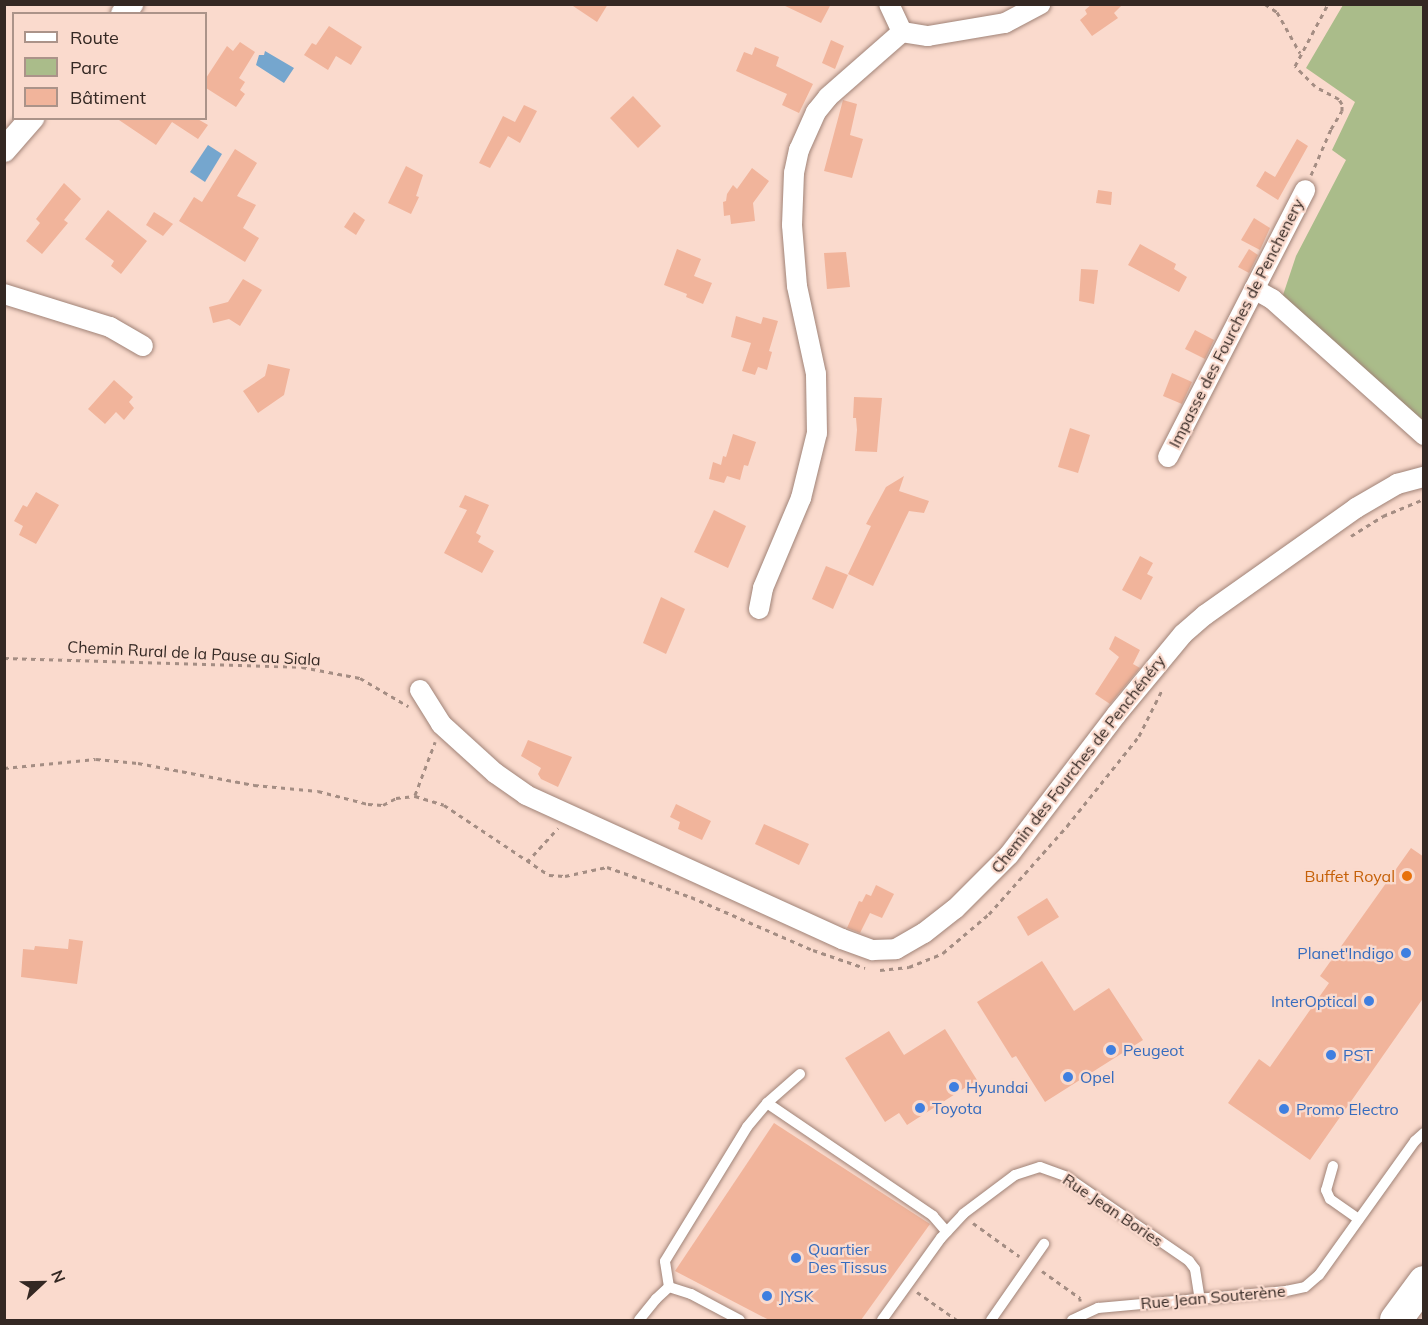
<!DOCTYPE html>
<meta charset="utf-8">
<style>
body{margin:0}
#map{position:relative;width:1428px;height:1325px;overflow:hidden;background:#fadacd;font-family:Mulish,sans-serif}
div>[style]{position:absolute}
.green>*{inset:0;background:#aabc8a}
.water>*{inset:0;background:#75a6ce}
.building>*{inset:0;background:#f1b49b}
.path>*{height:3px;margin-top:-1.5px;transform-origin:0;background:repeating-linear-gradient(90deg,#a48d83 0 4.5px,transparent 0 9px)}
.roads{filter:drop-shadow(0 0 2px #a08377) drop-shadow(0 0 2px #a08377)}
.service>*{height:10px;margin:-5px;padding:0 5px;transform-origin:5px;border-radius:5px;background:#fff}
.minor>*{height:20px;margin:-10px;padding:0 10px;transform-origin:10px;border-radius:10px;background:#fff}
.tertiary>*{height:24px;margin:-12px;padding:0 12px;transform-origin:12px;border-radius:12px;background:#fff}
.primary>*{height:32px;margin:-16px;padding:0 16px;transform-origin:16px;border-radius:16px;background:#fff}
.dots>*{width:16px;height:16px;translate:-50% -50%;box-sizing:border-box;border:3px solid #fadacd;border-radius:50%}
span{translate:-50% -50%;white-space:nowrap;text-align:center;line-height:1.15;-webkit-text-stroke:4.5px #fadacd;paint-order:stroke}
.street-label{font-size:16px;color:#342823}
.food-label{font-size:16px;color:#c56008}
.right{translate:-100% -50%;text-align:right}
.shop-label{font-size:16px;color:#366cbe}
.left{translate:0 -50%;text-align:left}
.frame{position:absolute;inset:0;border:6px solid #342823;pointer-events:none}
.legend{position:absolute;left:12px;top:12px;width:195px;height:108px;box-sizing:border-box;background:#fadacd;border:2px solid #ab9389;margin:0;padding:8px 10px;list-style:none;font-size:18px;color:#342823}
.legend li{display:flex;align-items:center;gap:12px;height:30px}
.legend b{width:30px;border:2px solid #ab9389}
.north{position:absolute;left:12px;top:1253px;width:60px;height:60px;-webkit-text-stroke:4px #fadacd;paint-order:stroke;rotate:68deg;font-size:16px;font-weight:700;line-height:24px;text-align:center;color:#342823}
.north::after{content:'';display:block;margin:auto;width:21px;height:27px;background:#342823;clip-path:polygon(50% 0,100% 100%,50% 72%,0 100%)}
</style>
<div id="map">
<div class="green">
<div style="clip-path:polygon(1343px 5px,1423px 5px,1423px 425px,1282px 298px,1296px 256px,1346px 160px,1332px 150px,1355px 102px,1306px 68px)"></div>
</div>
<div class="water">
<div style="clip-path:polygon(265px 51px,294px 68px,284px 83px,256px 65px,259px 55px,264px 55px)"></div>
<div style="clip-path:polygon(208px 145px,222px 154px,205px 182px,190px 172px)"></div>
</div>
<div class="building">
<div style="clip-path:polygon(570px 4px,608px 4px,597px 22px)"></div>
<div style="clip-path:polygon(781px 4px,831px 4px,821px 23px)"></div>
<div style="clip-path:polygon(1092px 4px,1123px 4px,1114px 13px,1118px 18px,1092px 36px,1080px 20px,1087px 14px,1085px 10px)"></div>
<div style="clip-path:polygon(329px 26px,362px 47px,351px 65px,336px 56px,328px 70px,304px 55px,312px 43px,316px 45px)"></div>
<div style="clip-path:polygon(831px 40px,844px 46px,835px 69px,822px 63px)"></div>
<div style="clip-path:polygon(240px 42px,255px 52px,239px 78px,245px 82px,240px 90px,245px 94px,236px 107px,206px 88px,206px 78px,227px 46px,233px 51px)"></div>
<div style="clip-path:polygon(755px 47px,779px 57px,776px 66px,813px 84px,799px 113px,782px 105px,787px 94px,736px 71px,744px 52px,752px 55px)"></div>
<div style="clip-path:polygon(633px 96px,661px 126px,638px 148px,610px 118px)"></div>
<div style="clip-path:polygon(843px 100px,857px 104px,850px 135px,863px 139px,852px 178px,824px 171px)"></div>
<div style="clip-path:polygon(524px 105px,537px 111px,520px 143px,508px 136px,490px 168px,479px 163px,503px 116px,515px 122px)"></div>
<div style="clip-path:polygon(116px 118px,196px 118px,208px 125px,198px 139px,172px 122px,156px 145px)"></div>
<div style="clip-path:polygon(1297px 139px,1308px 146px,1278px 200px,1256px 186px,1265px 171px,1275px 177px)"></div>
<div style="clip-path:polygon(235px 149px,257px 163px,237px 196px,256px 205px,243px 228px,259px 238px,245px 262px,179px 221px,194px 197px,202px 202px)"></div>
<div style="clip-path:polygon(406px 166px,423px 175px,416px 196px,419px 197px,411px 214px,388px 203px)"></div>
<div style="clip-path:polygon(752px 168px,769px 181px,753px 203px,755px 221px,731px 224px,730px 215px,724px 216px,723px 202px,726px 201px,727px 194px,733px 185px,737px 189px)"></div>
<div style="clip-path:polygon(64px 183px,81px 199px,64px 220px,68px 223px,42px 254px,26px 241px,40px 223px,36px 219px)"></div>
<div style="clip-path:polygon(1098px 190px,1112px 192px,1111px 205px,1096px 203px)"></div>
<div style="clip-path:polygon(108px 210px,147px 241px,121px 274px,111px 266px,114px 261px,85px 239px)"></div>
<div style="clip-path:polygon(154px 212px,173px 224px,163px 236px,146px 225px)"></div>
<div style="clip-path:polygon(354px 212px,365px 220px,356px 235px,344px 227px)"></div>
<div style="clip-path:polygon(1254px 218px,1270px 228px,1260px 250px,1241px 240px)"></div>
<div style="clip-path:polygon(1140px 244px,1176px 264px,1174px 269px,1187px 277px,1179px 292px,1128px 265px)"></div>
<div style="clip-path:polygon(677px 249px,701px 259px,694px 276px,712px 283px,703px 304px,686px 297px,687px 294px,664px 285px)"></div>
<div style="clip-path:polygon(1249px 249px,1258px 255px,1249px 273px,1238px 267px)"></div>
<div style="clip-path:polygon(846px 252px,850px 287px,827px 289px,824px 253px)"></div>
<div style="clip-path:polygon(1081px 269px,1098px 270px,1094px 304px,1079px 301px)"></div>
<div style="clip-path:polygon(243px 279px,262px 290px,240px 326px,229px 319px,213px 323px,209px 307px,228px 302px)"></div>
<div style="clip-path:polygon(736px 316px,761px 324px,763px 317px,778px 321px,769px 351px,772px 352px,767px 370px,758px 367px,755px 375px,742px 371px,751px 343px,731px 337px)"></div>
<div style="clip-path:polygon(1195px 330px,1214px 340px,1205px 359px,1185px 349px)"></div>
<div style="clip-path:polygon(268px 364px,290px 369px,284px 395px,258px 413px,243px 391px,265px 376px)"></div>
<div style="clip-path:polygon(1172px 373px,1192px 382px,1182px 404px,1163px 396px)"></div>
<div style="clip-path:polygon(114px 380px,133px 397px,129px 402px,134px 408px,124px 420px,116px 412px,105px 424px,88px 409px)"></div>
<div style="clip-path:polygon(854px 397px,882px 398px,877px 452px,855px 451px,857px 430px,856px 418px,853px 418px)"></div>
<div style="clip-path:polygon(1070px 428px,1090px 435px,1078px 473px,1058px 467px)"></div>
<div style="clip-path:polygon(733px 434px,756px 442px,748px 466px,744px 465px,740px 480px,727px 476px,724px 483px,709px 479px,713px 462px,721px 465px,723px 456px,726px 457px)"></div>
<div style="clip-path:polygon(904px 476px,899px 491px,929px 501px,924px 513px,909px 511px,873px 586px,848px 574px,871px 526px,866px 524px,886px 487px)"></div>
<div style="clip-path:polygon(36px 492px,59px 505px,36px 544px,19px 535px,23px 526px,14px 521px,23px 505px,27px 507px)"></div>
<div style="clip-path:polygon(465px 495px,489px 505px,476px 533px,481px 536px,478px 542px,494px 551px,482px 573px,444px 553px,467px 510px,459px 507px)"></div>
<div style="clip-path:polygon(714px 510px,746px 526px,728px 568px,694px 552px)"></div>
<div style="clip-path:polygon(1140px 556px,1153px 563px,1147px 574px,1153px 577px,1141px 600px,1122px 590px)"></div>
<div style="clip-path:polygon(826px 566px,848px 575px,833px 609px,812px 599px)"></div>
<div style="clip-path:polygon(661px 597px,685px 609px,666px 654px,643px 643px)"></div>
<div style="clip-path:polygon(1115px 636px,1140px 650px,1133px 664px,1140px 668px,1110px 704px,1095px 694px,1119px 657px,1109px 649px)"></div>
<div style="clip-path:polygon(528px 740px,572px 757px,558px 787px,541px 779px,538px 774px,541px 768px,521px 756px)"></div>
<div style="clip-path:polygon(676px 804px,711px 821px,702px 840px,678px 829px,680px 822px,670px 817px)"></div>
<div style="clip-path:polygon(764px 824px,809px 844px,799px 865px,755px 844px)"></div>
<div style="clip-path:polygon(1411px 848px,1424px 857px,1424px 997px,1310px 1160px,1228px 1103px,1259px 1059px,1270px 1067px,1329px 983px,1320px 976px)"></div>
<div style="clip-path:polygon(876px 885px,894px 894px,882px 918px,870px 913px,860px 933px,847px 928px,859px 901px,862px 902px,866px 894px,871px 896px)"></div>
<div style="clip-path:polygon(1047px 898px,1059px 917px,1028px 936px,1017px 917px)"></div>
<div style="clip-path:polygon(69px 939px,83px 941px,77px 984px,21px 977px,23px 949px,34px 950px,35px 946px,68px 949px)"></div>
<div style="clip-path:polygon(1042px 961px,1074px 1011px,1109px 988px,1143px 1040px,1045px 1102px,1016px 1056px,1012px 1058px,977px 1002px)"></div>
<div style="clip-path:polygon(945px 1029px,977px 1080px,907px 1125px,899px 1113px,885px 1122px,845px 1058px,889px 1031px,904px 1055px)"></div>
<div style="clip-path:polygon(774px 1123px,930px 1224px,861px 1320px,769px 1320px,675px 1271px)"></div>
</div>
<div class="path">
<div style="left:1265px;top:4px;width:14px;rotate:34deg"></div>
<div style="left:1277px;top:12px;width:47px;rotate:60.7deg"></div>
<div style="left:1311px;top:175px;width:50px;rotate:-66.5deg"></div>
<div style="left:1331px;top:129px;width:21px;rotate:-59deg"></div>
<div style="left:1342px;top:111px;width:7px;rotate:-90deg"></div>
<div style="left:1342px;top:104px;width:6px;rotate:-121deg"></div>
<div style="left:1339px;top:99px;width:27px;rotate:-152deg"></div>
<div style="left:1315px;top:86px;width:28px;rotate:-135deg"></div>
<div style="left:1295px;top:66px;width:70px;rotate:-62deg"></div>
<div style="left:1351px;top:536px;width:38px;rotate:-32deg"></div>
<div style="left:1383px;top:516px;width:44px;rotate:-22.5deg"></div>
<div style="left:4px;top:658px;width:298px;rotate:1.7deg"></div>
<div style="left:302px;top:667px;width:59px;rotate:10.7deg"></div>
<div style="left:360px;top:678px;width:56px;rotate:30.3deg"></div>
<div style="left:4px;top:768px;width:92px;rotate:-5.6deg"></div>
<div style="left:96px;top:759px;width:42px;rotate:5.4deg"></div>
<div style="left:138px;top:763px;width:118px;rotate:10.7deg"></div>
<div style="left:254px;top:785px;width:64px;rotate:5.4deg"></div>
<div style="left:318px;top:791px;width:52px;rotate:14.6deg"></div>
<div style="left:368px;top:804px;width:15px;rotate:4deg"></div>
<div style="left:383px;top:805px;width:15px;rotate:-28deg"></div>
<div style="left:396px;top:798px;width:19px;rotate:-6deg"></div>
<div style="left:415px;top:796px;width:30px;rotate:17deg"></div>
<div style="left:444px;top:805px;width:126px;rotate:33.7deg"></div>
<div style="left:549px;top:875px;width:16px;rotate:4deg"></div>
<div style="left:565px;top:876px;width:43px;rotate:-12.1deg"></div>
<div style="left:607px;top:867px;width:89px;rotate:19.7deg"></div>
<div style="left:691px;top:897px;width:133px;rotate:23.5deg"></div>
<div style="left:813px;top:950px;width:55px;rotate:19.1deg"></div>
<div style="left:415px;top:795px;width:57px;rotate:-69.3deg"></div>
<div style="left:527px;top:862px;width:46px;rotate:-47.6deg"></div>
<div style="left:880px;top:970px;width:29px;rotate:-6deg"></div>
<div style="left:909px;top:967px;width:37px;rotate:-22deg"></div>
<div style="left:943px;top:953px;width:60px;rotate:-40.3deg"></div>
<div style="left:989px;top:914px;width:118px;rotate:-48.4deg"></div>
<div style="left:1067px;top:826px;width:115px;rotate:-51.3deg"></div>
<div style="left:1139px;top:736px;width:51px;rotate:-63.4deg"></div>
<div style="left:973px;top:1223px;width:57px;rotate:35.7deg"></div>
<div style="left:1042px;top:1271px;width:47px;rotate:35.4deg"></div>
<div style="left:1080px;top:1298px;width:3px;rotate:90deg"></div>
<div style="left:917px;top:1292px;width:49px;rotate:35deg"></div>
</div>
<div class="roads">
<div class="service">
<div style="left:767px;top:1103px;width:201px;rotate:34.2deg"></div>
<div style="left:933px;top:1216px;width:21px;rotate:49deg"></div>
<div style="left:1333px;top:1166px;width:25px;rotate:106deg"></div>
<div style="left:1326px;top:1190px;width:10px;rotate:66deg"></div>
<div style="left:1330px;top:1199px;width:35px;rotate:35deg"></div>
<div style="left:669px;top:1287px;width:26px;rotate:-99deg"></div>
<div style="left:665px;top:1261px;width:157px;rotate:-58.5deg"></div>
<div style="left:747px;top:1127px;width:31px;rotate:-50deg"></div>
<div style="left:767px;top:1103px;width:44px;rotate:-41.3deg"></div>
<div style="left:669px;top:1287px;width:23px;rotate:18deg"></div>
<div style="left:691px;top:1294px;width:55px;rotate:28deg"></div>
<div style="left:639px;top:1320px;width:27px;rotate:-51deg"></div>
<div style="left:656px;top:1299px;width:18px;rotate:-43deg"></div>
<div style="left:882px;top:1320px;width:101px;rotate:-54.3deg"></div>
<div style="left:941px;top:1238px;width:33px;rotate:-47deg"></div>
<div style="left:963px;top:1214px;width:65px;rotate:-36.9deg"></div>
<div style="left:1015px;top:1175px;width:26px;rotate:-18deg"></div>
<div style="left:1040px;top:1167px;width:29px;rotate:20deg"></div>
<div style="left:1067px;top:1177px;width:148px;rotate:34.5deg"></div>
<div style="left:1189px;top:1261px;width:10px;rotate:53deg"></div>
<div style="left:1195px;top:1269px;width:30px;rotate:81deg"></div>
<div style="left:991px;top:1320px;width:93px;rotate:-55.1deg"></div>
<div style="left:1072px;top:1320px;width:29px;rotate:-25deg"></div>
<div style="left:1098px;top:1308px;width:189px;rotate:-5.2deg"></div>
<div style="left:1286px;top:1291px;width:19px;rotate:-12deg"></div>
<div style="left:1305px;top:1287px;width:18px;rotate:-41deg"></div>
<div style="left:1319px;top:1275px;width:165px;rotate:-54.4deg"></div>
<div style="left:1415px;top:1141px;width:12px;rotate:-42deg"></div>
</div>
<div class="minor">
<div style="left:889px;top:4px;width:31px;rotate:65deg"></div>
<div style="left:902px;top:32px;width:26px;rotate:9deg"></div>
<div style="left:928px;top:36px;width:78px;rotate:-9.6deg"></div>
<div style="left:1005px;top:23px;width:40px;rotate:-28deg"></div>
<div style="left:1254px;top:289px;width:21px;rotate:29deg"></div>
<div style="left:1272px;top:299px;width:204px;rotate:41.8deg"></div>
<div style="left:4px;top:294px;width:111px;rotate:17.3deg"></div>
<div style="left:110px;top:327px;width:38px;rotate:30deg"></div>
<div style="left:1168px;top:457px;width:300px;rotate:-62.8deg"></div>
<div style="left:759px;top:609px;width:21px;rotate:-79deg"></div>
<div style="left:763px;top:588px;width:98px;rotate:-67.1deg"></div>
<div style="left:801px;top:498px;width:67px;rotate:-76.2deg"></div>
<div style="left:817px;top:433px;width:59px;rotate:-91deg"></div>
<div style="left:816px;top:374px;width:90px;rotate:-102.2deg"></div>
<div style="left:797px;top:286px;width:61px;rotate:-94.7deg"></div>
<div style="left:792px;top:225px;width:52px;rotate:-87.8deg"></div>
<div style="left:794px;top:173px;width:24px;rotate:-78deg"></div>
<div style="left:799px;top:150px;width:42px;rotate:-65.9deg"></div>
<div style="left:816px;top:112px;width:19px;rotate:-51deg"></div>
<div style="left:828px;top:97px;width:98px;rotate:-41.3deg"></div>
<div style="left:420px;top:690px;width:40px;rotate:58deg"></div>
<div style="left:441px;top:724px;width:73px;rotate:42.2deg"></div>
<div style="left:495px;top:773px;width:38px;rotate:35deg"></div>
<div style="left:526px;top:795px;width:347px;rotate:24.5deg"></div>
<div style="left:842px;top:939px;width:33px;rotate:20deg"></div>
<div style="left:873px;top:950px;width:23px;rotate:-2deg"></div>
<div style="left:896px;top:949px;width:32px;rotate:-30deg"></div>
<div style="left:924px;top:933px;width:39px;rotate:-38deg"></div>
<div style="left:955px;top:909px;width:76px;rotate:-45deg"></div>
<div style="left:1009px;top:855px;width:176px;rotate:-52.6deg"></div>
<div style="left:1116px;top:715px;width:105px;rotate:-50.4deg"></div>
<div style="left:1183px;top:634px;width:29px;rotate:-41deg"></div>
<div style="left:1205px;top:615px;width:185px;rotate:-35.3deg"></div>
<div style="left:1356px;top:508px;width:48px;rotate:-30.3deg"></div>
<div style="left:1397px;top:484px;width:28px;rotate:-15deg"></div>
</div>
<div class="tertiary">
<div style="left:123px;top:14px;width:13px;rotate:-51deg"></div>
<div style="left:4px;top:150px;width:43px;rotate:-48.8deg"></div>
</div>
<div class="primary">
<div style="left:1396px;top:1320px;width:47px;rotate:-53.6deg"></div>
</div>
</div>
<div class="dots">
<div style="left:1407px;top:876px;background:#e8710a"></div>
<div style="left:1406px;top:953px;background:#3f7fe0"></div>
<div style="left:1369px;top:1001px;background:#3f7fe0"></div>
<div style="left:1111px;top:1050px;background:#3f7fe0"></div>
<div style="left:1331px;top:1055px;background:#3f7fe0"></div>
<div style="left:1068px;top:1077px;background:#3f7fe0"></div>
<div style="left:954px;top:1087px;background:#3f7fe0"></div>
<div style="left:920px;top:1108px;background:#3f7fe0"></div>
<div style="left:1284px;top:1109px;background:#3f7fe0"></div>
<div style="left:796px;top:1258px;background:#3f7fe0"></div>
<div style="left:767px;top:1296px;background:#3f7fe0"></div>
</div>
<div class="street-label">
<span style="left:1236px;top:323px;rotate:-63deg">Impasse des Fourches de Penchenery</span>
<span style="left:194px;top:653px;rotate:3deg">Chemin Rural de la Pause au Siala</span>
<span style="left:1078px;top:764px;rotate:-52deg">Chemin des Fourches de Penchénéry</span>
<span style="left:1113px;top:1210px;rotate:34deg">Rue Jean Bories</span>
<span style="left:1213px;top:1297px;rotate:-5deg">Rue Jean Souterène</span>
</div>
<div class="food-label">
<span class="right" style="left:1395px;top:876px">Buffet Royal</span>
</div>
<div class="shop-label">
<span class="right" style="left:1394px;top:953px">Planet'Indigo</span>
<span class="right" style="left:1357px;top:1001px">InterOptical</span>
<span class="left" style="left:1123px;top:1050px">Peugeot</span>
<span class="left" style="left:1343px;top:1055px">PST</span>
<span class="left" style="left:1080px;top:1077px">Opel</span>
<span class="left" style="left:966px;top:1087px">Hyundai</span>
<span class="left" style="left:932px;top:1108px">Toyota</span>
<span class="left" style="left:1296px;top:1109px">Promo Electro</span>
<span class="left" style="left:808px;top:1258px">Quartier<br>Des Tissus</span>
<span class="left" style="left:779px;top:1296px">JYSK</span>
</div>
<div class="frame"></div>
<ul class="legend">
<li><b style="height:8px;background:#fff"></b>Route</li>
<li><b style="height:16px;background:#aabc8a"></b>Parc</li>
<li><b style="height:16px;background:#f1b49b"></b>Bâtiment</li>
</ul>
<div class="north">N</div>
</div>
